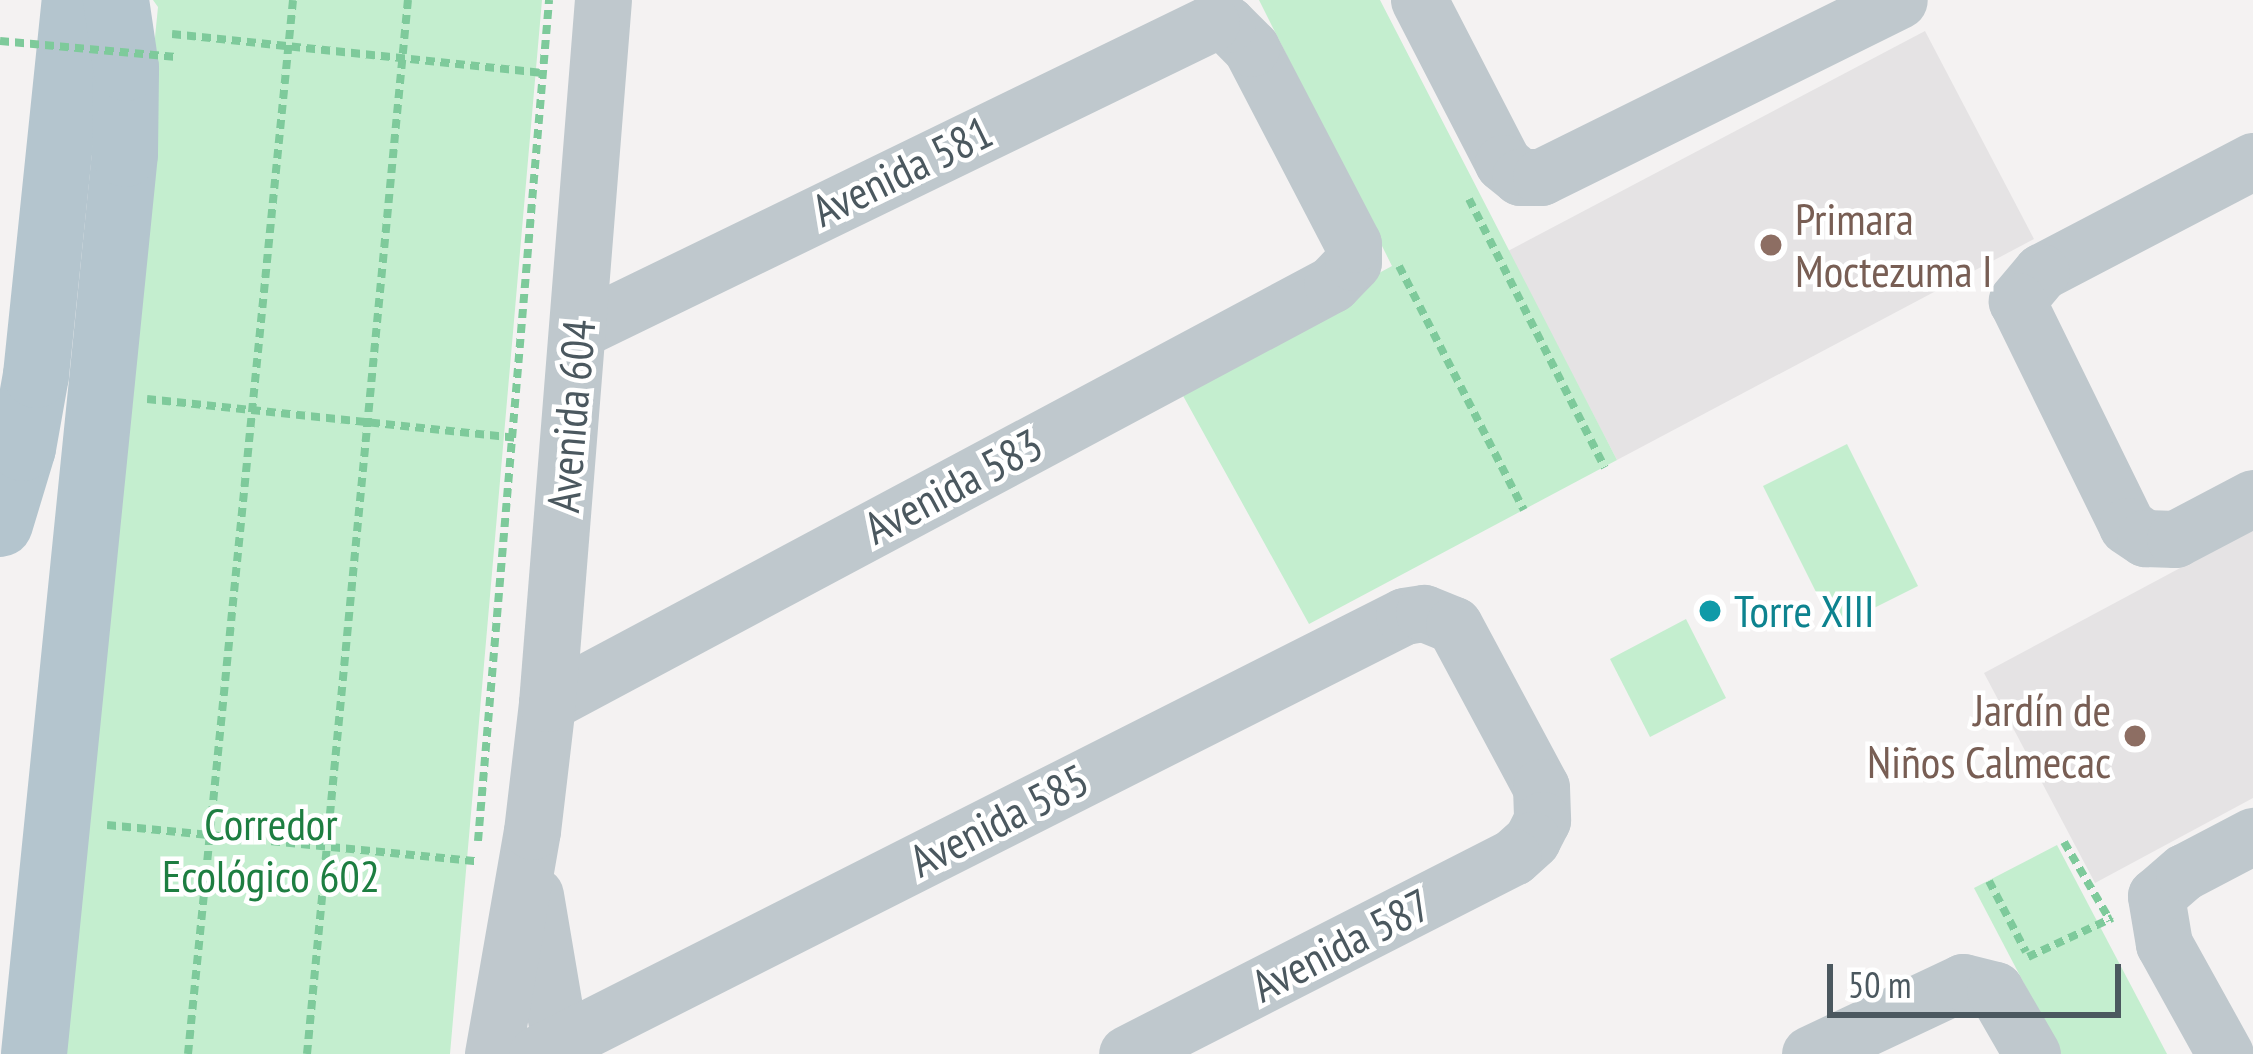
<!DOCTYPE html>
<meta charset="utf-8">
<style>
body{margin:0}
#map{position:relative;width:2253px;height:1054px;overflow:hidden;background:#f4f2f2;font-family:"PT Sans Narrow",sans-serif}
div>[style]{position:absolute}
.education>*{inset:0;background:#e5e3e4}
.green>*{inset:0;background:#c4eecf}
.path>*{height:8px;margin-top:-4px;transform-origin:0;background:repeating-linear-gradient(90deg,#7eca9b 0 9px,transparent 0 15px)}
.minor>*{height:57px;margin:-28.5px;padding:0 28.5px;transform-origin:28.5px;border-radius:28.5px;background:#bfc8cd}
.major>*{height:66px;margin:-33px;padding:0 33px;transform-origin:33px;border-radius:33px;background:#b4c5ce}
.path-bridge>*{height:8px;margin-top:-4px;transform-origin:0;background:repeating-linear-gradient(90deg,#7eca9b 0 9px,transparent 0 15px)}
.dots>*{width:33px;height:33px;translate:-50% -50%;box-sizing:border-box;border:6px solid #fff;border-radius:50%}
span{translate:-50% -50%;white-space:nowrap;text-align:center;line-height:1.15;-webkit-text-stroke:9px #fff;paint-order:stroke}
.street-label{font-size:45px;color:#4b585f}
.education-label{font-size:45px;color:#785e54}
.left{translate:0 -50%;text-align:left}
.right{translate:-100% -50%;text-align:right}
.culture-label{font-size:45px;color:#0d838f}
.park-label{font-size:45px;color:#1d7e41}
.scale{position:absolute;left:1827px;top:964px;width:294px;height:54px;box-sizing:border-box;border:6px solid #4b585f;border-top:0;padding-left:15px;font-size:36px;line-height:42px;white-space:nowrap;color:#4b585f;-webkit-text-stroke:9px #fff;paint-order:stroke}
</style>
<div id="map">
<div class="education">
<div style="clip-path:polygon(1925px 31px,2034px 239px,1617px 460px,1508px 251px)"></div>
<div style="clip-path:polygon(2253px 529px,2253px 798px,2095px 883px,1984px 673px)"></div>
</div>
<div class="green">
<div style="clip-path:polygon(153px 0,542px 0,450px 1054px,54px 1054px,158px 7px)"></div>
<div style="clip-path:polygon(1259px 0,1380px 0,1617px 460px,1309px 624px,1176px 383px,1392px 266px)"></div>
<div style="clip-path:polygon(1847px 444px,1918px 586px,1834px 628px,1763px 486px)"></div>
<div style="clip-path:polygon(1686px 619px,1726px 698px,1650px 737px,1610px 659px)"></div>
<div style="clip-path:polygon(2057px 845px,2167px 1054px,2061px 1054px,1974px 888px)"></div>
</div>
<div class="path">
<div style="left:172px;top:34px;width:370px;rotate:6deg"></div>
<div style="left:1469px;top:199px;width:301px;rotate:63.2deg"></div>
<div style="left:1399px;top:266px;width:274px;rotate:62.9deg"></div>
<div style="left:147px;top:399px;width:370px;rotate:6deg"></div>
<div style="left:107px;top:825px;width:371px;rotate:5.6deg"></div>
<div style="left:478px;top:841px;width:844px;rotate:-85.17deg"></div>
<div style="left:2064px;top:842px;width:91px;rotate:59.5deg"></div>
<div style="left:1989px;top:881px;width:80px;rotate:62.5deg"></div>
<div style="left:2028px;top:957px;width:93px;rotate:-24.9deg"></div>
<div style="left:188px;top:1054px;width:1059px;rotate:-84.31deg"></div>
<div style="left:307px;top:1054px;width:1059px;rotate:-84.53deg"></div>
</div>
<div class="minor">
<div style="left:1419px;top:0;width:183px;rotate:62.7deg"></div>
<div style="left:1503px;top:163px;width:22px;rotate:39deg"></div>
<div style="left:1520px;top:177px;width:21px"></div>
<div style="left:1541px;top:177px;width:399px;rotate:-26.3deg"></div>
<div style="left:2253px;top:161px;width:239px;rotate:152.4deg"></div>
<div style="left:2041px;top:272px;width:38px;rotate:130deg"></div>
<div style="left:2017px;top:301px;width:250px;rotate:63.9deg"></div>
<div style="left:2127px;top:526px;width:22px;rotate:34deg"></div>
<div style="left:2145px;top:538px;width:30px;rotate:2deg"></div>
<div style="left:2175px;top:539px;width:88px;rotate:-27.7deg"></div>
<div style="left:547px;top:703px;width:890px;rotate:-28.09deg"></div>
<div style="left:1332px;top:284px;width:30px;rotate:-46deg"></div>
<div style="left:1353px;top:262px;width:18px;rotate:-90deg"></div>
<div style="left:1353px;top:244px;width:221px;rotate:-117.5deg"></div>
<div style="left:1251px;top:48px;width:34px;rotate:-135deg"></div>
<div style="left:1227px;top:24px;width:16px;rotate:-176deg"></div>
<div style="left:1211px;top:23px;width:703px;rotate:154.09deg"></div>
<div style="left:535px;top:895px;width:161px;rotate:80.4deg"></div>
<div style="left:493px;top:1054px;width:226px;rotate:-80.1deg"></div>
<div style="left:532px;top:831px;width:129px;rotate:-83.3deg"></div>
<div style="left:547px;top:703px;width:705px;rotate:-85.45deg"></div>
<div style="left:537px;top:1054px;width:971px;rotate:-26.8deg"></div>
<div style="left:1404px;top:616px;width:20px;rotate:-9deg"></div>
<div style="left:1424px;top:613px;width:32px;rotate:22deg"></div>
<div style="left:1454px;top:625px;width:184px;rotate:61.8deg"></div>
<div style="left:1541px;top:787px;width:33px;rotate:88deg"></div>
<div style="left:1542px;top:820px;width:22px;rotate:117deg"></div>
<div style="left:1532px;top:840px;width:25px;rotate:138deg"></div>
<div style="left:1513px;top:857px;width:433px;rotate:153deg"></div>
<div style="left:1810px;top:1054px;width:169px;rotate:-25.2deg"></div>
<div style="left:1963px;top:982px;width:33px;rotate:14deg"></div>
<div style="left:1995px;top:990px;width:74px;rotate:60deg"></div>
<div style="left:2225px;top:1054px;width:126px;rotate:-119deg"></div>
<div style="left:2164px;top:944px;width:49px;rotate:-99.5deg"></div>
<div style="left:2156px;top:896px;width:37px;rotate:-41deg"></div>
<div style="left:2184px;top:872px;width:78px;rotate:-27.6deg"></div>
</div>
<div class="major">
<div style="left:0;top:524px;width:79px;rotate:-73.2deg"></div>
<div style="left:23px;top:448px;width:74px;rotate:-79.9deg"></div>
<div style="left:36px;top:375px;width:377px;rotate:-84.1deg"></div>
<div style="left:34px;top:1054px;width:905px;rotate:-84.23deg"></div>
<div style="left:125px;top:154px;width:86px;rotate:-89.3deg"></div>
<div style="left:126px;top:68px;width:69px;rotate:-98.4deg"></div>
</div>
<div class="path-bridge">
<div style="left:0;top:41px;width:177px;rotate:5.2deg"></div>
</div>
<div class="dots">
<div style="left:1771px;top:245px;background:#8d6e63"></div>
<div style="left:1710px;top:611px;background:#0f9aa8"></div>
<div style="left:2135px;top:736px;background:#8d6e63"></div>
</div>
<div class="street-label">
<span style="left:902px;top:171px;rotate:-26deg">Avenida 581</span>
<span style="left:571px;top:416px;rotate:-85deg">Avenida 604</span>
<span style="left:953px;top:486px;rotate:-28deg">Avenida 583</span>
<span style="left:999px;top:820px;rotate:-27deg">Avenida 585</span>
<span style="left:1341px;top:945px;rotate:-27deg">Avenida 587</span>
</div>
<div class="education-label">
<span class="left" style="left:1795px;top:245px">Primara<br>Moctezuma I</span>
<span class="right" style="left:2111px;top:736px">Jardín de<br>Niños Calmecac</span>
</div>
<div class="culture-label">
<span class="left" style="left:1734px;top:611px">Torre XIII</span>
</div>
<div class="park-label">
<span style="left:271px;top:850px">Corredor<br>Ecológico 602</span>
</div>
<div class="scale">50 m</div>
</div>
